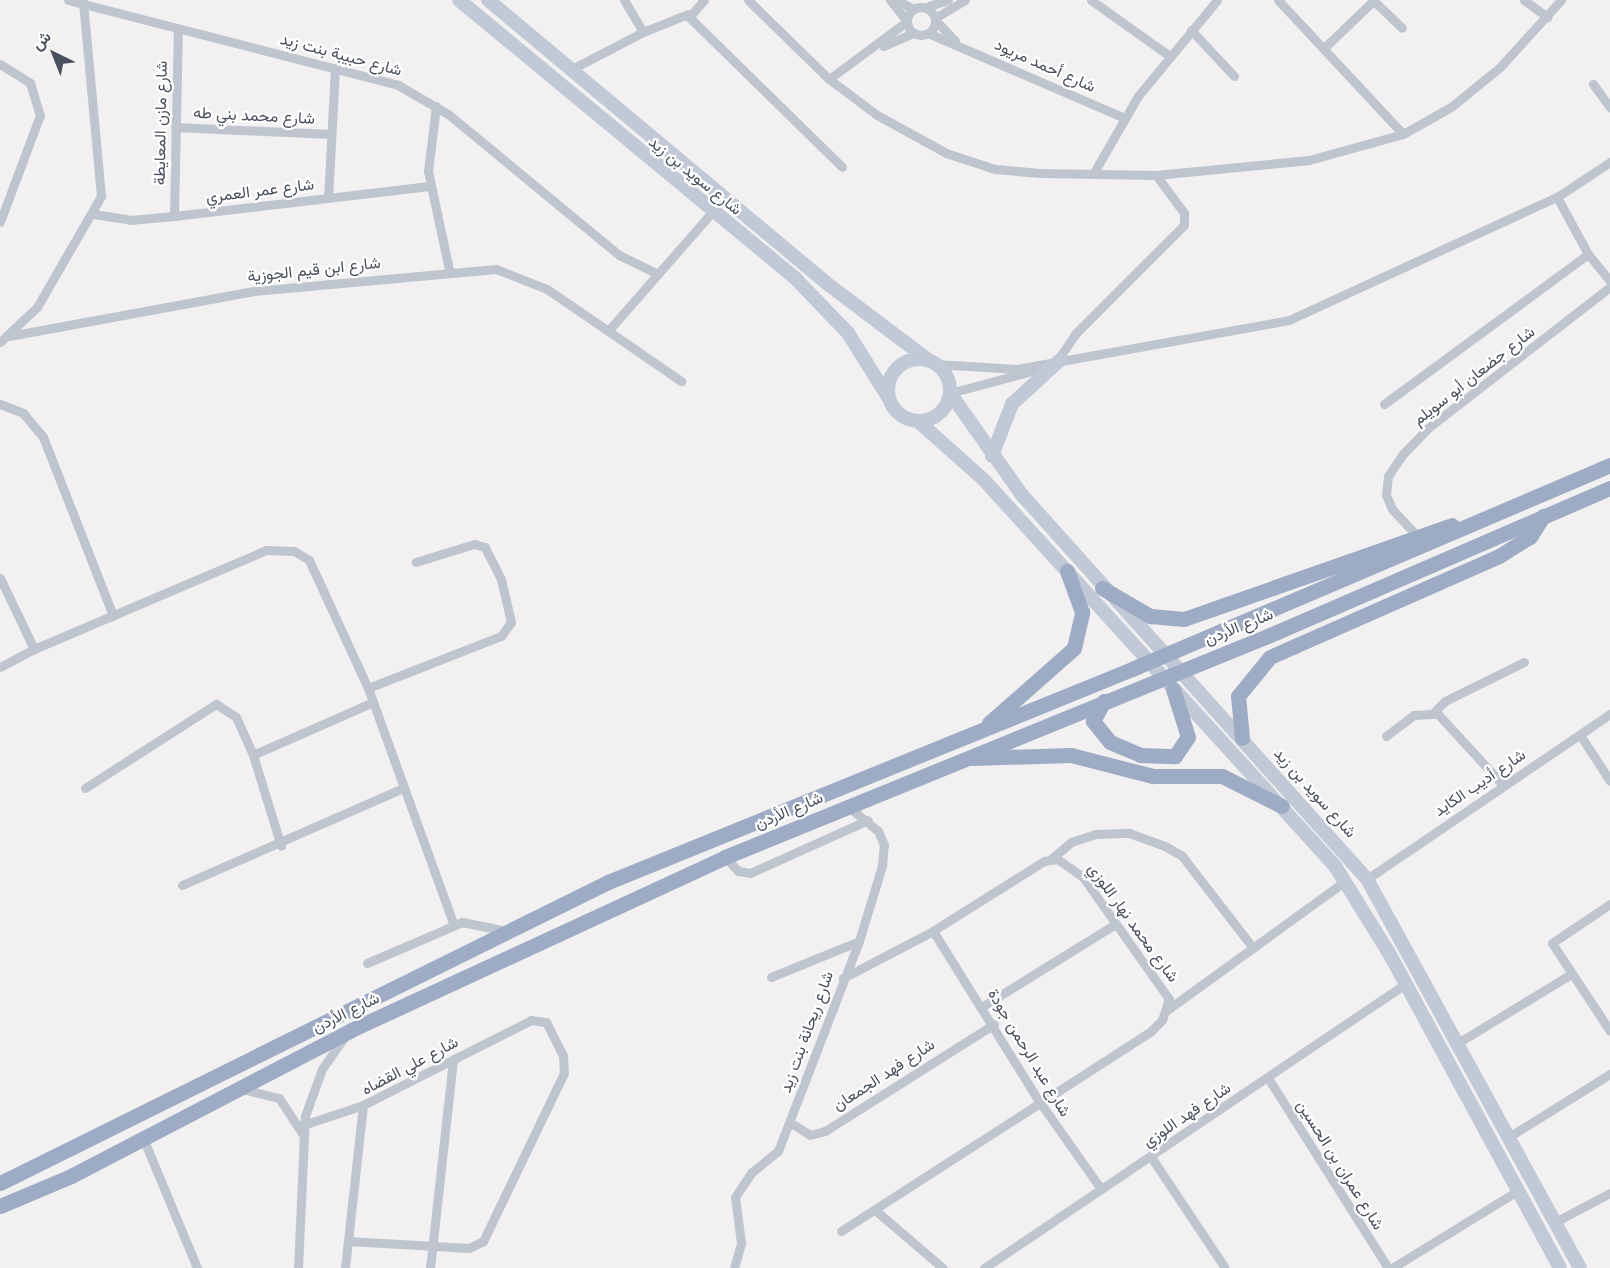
<!DOCTYPE html>
<meta charset="utf-8">
<style>
body{margin:0}
#map{position:relative;width:1610px;height:1268px;overflow:hidden;background:#f2f0f0;font-family:Helvetica,Vazirmatn,sans-serif}
div>[style]{position:absolute}
.minor>*{height:9px;margin:-4.5px;padding:0 4.5px;transform-origin:4.5px;border-radius:4.5px;background:#bfc5ce}
.minor>.ring{margin:-4.5px;padding:0;box-sizing:content-box;background:none;border:9px solid #bfc5ce;border-radius:50%}
.secondary>*{height:14px;margin:-7px;padding:0 7px;transform-origin:7px;border-radius:7px;background:#c2c9d6}
.secondary>.ring{margin:-7px;padding:0;box-sizing:content-box;background:none;border:14px solid #c2c9d6;border-radius:50%}
.trunk>*{height:15px;margin:-7.5px;padding:0 7.5px;transform-origin:7.5px;border-radius:7.5px;background:#9eabc4}
span{translate:-50% -50%;white-space:nowrap;text-align:center;line-height:1.15;-webkit-text-stroke:4.5px #fff;paint-order:stroke}
.street-label{font-size:16px;color:#49505d}
.north{position:absolute;left:24px;top:24px;width:60px;height:60px;-webkit-text-stroke:4px #fff;paint-order:stroke;rotate:317deg;font-size:16px;font-weight:700;line-height:24px;text-align:center;color:#49505d}
.north::after{content:'';display:block;margin:auto;width:21px;height:27px;background:#49505d;clip-path:polygon(50% 0,100% 100%,50% 72%,0 100%)}
</style>
<div id="map">
<div class="minor">
<div style="left:68px;top:0;width:341px;rotate:14.4deg"></div>
<div style="left:398px;top:85px;width:58px;rotate:30.1deg"></div>
<div style="left:448px;top:114px;width:222px;rotate:39.5deg"></div>
<div style="left:619px;top:255px;width:43px;rotate:26deg"></div>
<div style="left:624px;top:0;width:37px;rotate:59deg"></div>
<div style="left:643px;top:32px;width:48px;rotate:-21.8deg"></div>
<div style="left:704px;top:0;width:23px;rotate:131deg"></div>
<div style="left:689px;top:17px;width:214px;rotate:44.4deg"></div>
<div style="left:748px;top:0;width:113px;rotate:44.3deg"></div>
<div style="left:829px;top:79px;width:60px;rotate:36.9deg"></div>
<div style="left:877px;top:115px;width:79px;rotate:28.8deg"></div>
<div style="left:946px;top:153px;width:52px;rotate:18.1deg"></div>
<div style="left:995px;top:169px;width:44px;rotate:5.2deg"></div>
<div style="left:1039px;top:173px;width:117px;rotate:1deg"></div>
<div style="left:1156px;top:175px;width:154px;rotate:-5.6deg"></div>
<div style="left:1309px;top:160px;width:98px;rotate:-15.5deg"></div>
<div style="left:1403px;top:134px;width:55px;rotate:-29.4deg"></div>
<div style="left:1451px;top:107px;width:63px;rotate:-39.2deg"></div>
<div style="left:1500px;top:67px;width:91px;rotate:-47.7deg"></div>
<div style="left:890px;top:0;width:26px;rotate:51deg"></div>
<div style="left:897px;top:0;width:18px;rotate:29deg"></div>
<div style="left:1091px;top:0;width:95px;rotate:35.5deg"></div>
<div style="left:1278px;top:0;width:183px;rotate:47deg"></div>
<div style="left:1373px;top:0;width:40px;rotate:44deg"></div>
<div style="left:1524px;top:0;width:29px;rotate:36deg"></div>
<div class="ring" style="left:907px;top:7px;width:19px;height:19px"></div>
<div style="left:926px;top:7px;width:23px;rotate:-18deg"></div>
<div style="left:935px;top:18px;width:35px;rotate:-31deg"></div>
<div style="left:935px;top:20px;width:29px;rotate:46deg"></div>
<div style="left:1191px;top:30px;width:63px;rotate:46.9deg"></div>
<div style="left:928px;top:33px;width:214px;rotate:23.4deg"></div>
<div style="left:883px;top:46px;width:34px;rotate:-23deg"></div>
<div style="left:1324px;top:48px;width:68px;rotate:-43.8deg"></div>
<div style="left:0;top:64px;width:36px;rotate:32deg"></div>
<div style="left:30px;top:83px;width:34px;rotate:73deg"></div>
<div style="left:40px;top:115px;width:114px;rotate:110.5deg"></div>
<div style="left:572px;top:69px;width:80px;rotate:-27.5deg"></div>
<div style="left:829px;top:79px;width:96px;rotate:-36.5deg"></div>
<div style="left:1593px;top:84px;width:29px;rotate:54deg"></div>
<div style="left:436px;top:106px;width:65px;rotate:97deg"></div>
<div style="left:428px;top:171px;width:101px;rotate:78deg"></div>
<div style="left:175px;top:127px;width:156px;rotate:2.6deg"></div>
<div style="left:1093px;top:174px;width:90px;rotate:-60deg"></div>
<div style="left:1138px;top:96px;width:124px;rotate:-50.5deg"></div>
<div style="left:1557px;top:197px;width:65px;rotate:61.5deg"></div>
<div style="left:328px;top:198px;width:130px;rotate:-86.9deg"></div>
<div style="left:94px;top:214px;width:36px;rotate:9deg"></div>
<div style="left:130px;top:220px;width:44px;rotate:-5.2deg"></div>
<div style="left:174px;top:216px;width:257px;rotate:-6.7deg"></div>
<div style="left:174px;top:216px;width:186px;rotate:-88.8deg"></div>
<div style="left:608px;top:331px;width:158px;rotate:-48.8deg"></div>
<div style="left:9px;top:336px;width:249px;rotate:-10.4deg"></div>
<div style="left:254px;top:291px;width:243px;rotate:-5.2deg"></div>
<div style="left:496px;top:269px;width:55px;rotate:21.4deg"></div>
<div style="left:547px;top:289px;width:163px;rotate:34.5deg"></div>
<div style="left:0;top:342px;width:51px;rotate:-43.4deg"></div>
<div style="left:37px;top:307px;width:128px;rotate:-60deg"></div>
<div style="left:101px;top:196px;width:196px;rotate:-95.3deg"></div>
<div style="left:1057px;top:361px;width:32px;rotate:-56deg"></div>
<div style="left:1075px;top:334px;width:154px;rotate:-45deg"></div>
<div style="left:1184px;top:225px;width:12px;rotate:-90deg"></div>
<div style="left:1184px;top:213px;width:47px;rotate:-126.4deg"></div>
<div style="left:935px;top:364px;width:82px;rotate:3.5deg"></div>
<div style="left:1017px;top:369px;width:276px;rotate:-10.2deg"></div>
<div style="left:1289px;top:320px;width:295px;rotate:-24.7deg"></div>
<div style="left:1557px;top:197px;width:64px;rotate:-33.4deg"></div>
<div style="left:950px;top:393px;width:92px;rotate:-15.1deg"></div>
<div style="left:0;top:404px;width:25px;rotate:21deg"></div>
<div style="left:23px;top:413px;width:31px;rotate:50deg"></div>
<div style="left:43px;top:437px;width:192px;rotate:68.6deg"></div>
<div style="left:1384px;top:404px;width:253px;rotate:-36.3deg"></div>
<div style="left:1588px;top:254px;width:35px;rotate:51deg"></div>
<div style="left:1421px;top:540px;width:42px;rotate:-133.1deg"></div>
<div style="left:1392px;top:509px;width:15px;rotate:-113deg"></div>
<div style="left:1386px;top:495px;width:19px;rotate:-84deg"></div>
<div style="left:1388px;top:476px;width:25px;rotate:-56deg"></div>
<div style="left:1402px;top:455px;width:37px;rotate:-46deg"></div>
<div style="left:1428px;top:428px;width:230px;rotate:-37.8deg"></div>
<div style="left:0;top:578px;width:79px;rotate:64.4deg"></div>
<div style="left:34px;top:649px;width:38px;rotate:152deg"></div>
<div style="left:34px;top:649px;width:252px;rotate:-23.1deg"></div>
<div style="left:266px;top:550px;width:28px;rotate:2deg"></div>
<div style="left:294px;top:551px;width:17px;rotate:31deg"></div>
<div style="left:309px;top:560px;width:141px;rotate:65.3deg"></div>
<div style="left:368px;top:688px;width:252px;rotate:70.1deg"></div>
<div style="left:368px;top:688px;width:143px;rotate:-21.4deg"></div>
<div style="left:501px;top:636px;width:17px;rotate:-54deg"></div>
<div style="left:511px;top:622px;width:44px;rotate:-103.1deg"></div>
<div style="left:501px;top:579px;width:36px;rotate:-117deg"></div>
<div style="left:485px;top:547px;width:11px;rotate:-165deg"></div>
<div style="left:474px;top:544px;width:61px;rotate:162.8deg"></div>
<div style="left:1386px;top:736px;width:35px;rotate:-37deg"></div>
<div style="left:1414px;top:715px;width:22px;rotate:-3deg"></div>
<div style="left:1582px;top:738px;width:51px;rotate:56.9deg"></div>
<div style="left:253px;top:755px;width:131px;rotate:-23.8deg"></div>
<div style="left:1502px;top:784px;width:99px;rotate:-132.5deg"></div>
<div style="left:1435px;top:711px;width:14px;rotate:-45deg"></div>
<div style="left:1445px;top:701px;width:88px;rotate:-26.3deg"></div>
<div style="left:85px;top:788px;width:156px;rotate:-32.7deg"></div>
<div style="left:216px;top:704px;width:24px;rotate:33deg"></div>
<div style="left:236px;top:717px;width:42px;rotate:65.9deg"></div>
<div style="left:253px;top:755px;width:95px;rotate:72.9deg"></div>
<div style="left:725px;top:857px;width:19px;rotate:47deg"></div>
<div style="left:738px;top:871px;width:12px;rotate:9deg"></div>
<div style="left:750px;top:873px;width:129px;rotate:-24.2deg"></div>
<div style="left:1051px;top:859px;width:26px;rotate:-40deg"></div>
<div style="left:1071px;top:842px;width:25px;rotate:-18deg"></div>
<div style="left:1095px;top:834px;width:34px;rotate:-2deg"></div>
<div style="left:1129px;top:833px;width:38px;rotate:20deg"></div>
<div style="left:1165px;top:846px;width:20px;rotate:30deg"></div>
<div style="left:1182px;top:856px;width:116px;rotate:52.3deg"></div>
<div style="left:1367px;top:879px;width:294px;rotate:-34.2deg"></div>
<div style="left:182px;top:885px;width:241px;rotate:-23.7deg"></div>
<div style="left:1610px;top:904px;width:70px;rotate:146.1deg"></div>
<div style="left:1552px;top:943px;width:105px;rotate:56.6deg"></div>
<div style="left:933px;top:931px;width:200px;rotate:58.1deg"></div>
<div style="left:1039px;top:1101px;width:108px;rotate:54.8deg"></div>
<div style="left:367px;top:963px;width:103px;rotate:-23.3deg"></div>
<div style="left:462px;top:922px;width:46px;rotate:11.3deg"></div>
<div style="left:771px;top:977px;width:95px;rotate:-22.2deg"></div>
<div style="left:983px;top:1006px;width:155px;rotate:-31.8deg"></div>
<div style="left:1167px;top:1010px;width:220px;rotate:-35.9deg"></div>
<div style="left:1456px;top:1044px;width:135px;rotate:-31.3deg"></div>
<div style="left:1268px;top:1078px;width:225px;rotate:57.7deg"></div>
<div style="left:242px;top:1089px;width:38px;rotate:14deg"></div>
<div style="left:279px;top:1098px;width:45px;rotate:56.7deg"></div>
<div style="left:791px;top:1123px;width:22px;rotate:32deg"></div>
<div style="left:810px;top:1135px;width:16px;rotate:-15deg"></div>
<div style="left:825px;top:1131px;width:200px;rotate:-32.3deg"></div>
<div style="left:300px;top:1126px;width:66px;rotate:-18.4deg"></div>
<div style="left:143px;top:1138px;width:141px;rotate:67.4deg"></div>
<div style="left:1507px;top:1138px;width:121px;rotate:-31.9deg"></div>
<div style="left:1151px;top:1157px;width:133px;rotate:56.3deg"></div>
<div style="left:875px;top:1210px;width:89px;rotate:40.5deg"></div>
<div style="left:1553px;top:1223px;width:64px;rotate:-27.8deg"></div>
<div style="left:841px;top:1231px;width:369px;rotate:-32.8deg"></div>
<div style="left:1151px;top:1031px;width:16px;rotate:-45deg"></div>
<div style="left:1162px;top:1020px;width:22px;rotate:-72deg"></div>
<div style="left:1169px;top:999px;width:149px;rotate:-125.2deg"></div>
<div style="left:1083px;top:877px;width:32px;rotate:-145deg"></div>
<div style="left:1057px;top:859px;width:13px;rotate:171deg"></div>
<div style="left:1044px;top:861px;width:131px;rotate:147.8deg"></div>
<div style="left:933px;top:931px;width:102px;rotate:152.4deg"></div>
<div style="left:298px;top:1268px;width:152px;rotate:-87.4deg"></div>
<div style="left:305px;top:1116px;width:50px;rotate:-70.1deg"></div>
<div style="left:322px;top:1069px;width:37px;rotate:-55deg"></div>
<div style="left:345px;top:1268px;width:164px;rotate:-83.7deg"></div>
<div style="left:363px;top:1105px;width:188px;rotate:-26.8deg"></div>
<div style="left:531px;top:1020px;width:15px;rotate:8deg"></div>
<div style="left:546px;top:1022px;width:37px;rotate:63deg"></div>
<div style="left:563px;top:1055px;width:18px;rotate:87deg"></div>
<div style="left:564px;top:1073px;width:187px;rotate:115.7deg"></div>
<div style="left:483px;top:1241px;width:16px;rotate:153deg"></div>
<div style="left:469px;top:1248px;width:121px;rotate:-176.7deg"></div>
<div style="left:430px;top:1268px;width:210px;rotate:-83.7deg"></div>
<div style="left:734px;top:1268px;width:26px;rotate:-74deg"></div>
<div style="left:741px;top:1243px;width:46px;rotate:-97.4deg"></div>
<div style="left:735px;top:1197px;width:30px;rotate:-56deg"></div>
<div style="left:752px;top:1172px;width:33px;rotate:-39deg"></div>
<div style="left:778px;top:1151px;width:225px;rotate:-68.9deg"></div>
<div style="left:859px;top:941px;width:78px;rotate:-73deg"></div>
<div style="left:882px;top:866px;width:21px;rotate:-85deg"></div>
<div style="left:884px;top:845px;width:15px;rotate:-113deg"></div>
<div style="left:878px;top:831px;width:40px;rotate:-141deg"></div>
<div style="left:984px;top:1268px;width:508px;rotate:-34deg"></div>
<div style="left:1392px;top:1268px;width:147px;rotate:-31.6deg"></div>
</div>
<div class="secondary">
<div style="left:459px;top:0;width:439px;rotate:39.6deg"></div>
<div style="left:797px;top:280px;width:74px;rotate:46.1deg"></div>
<div style="left:848px;top:333px;width:75px;rotate:58deg"></div>
<div style="left:488px;top:0;width:439px;rotate:39.9deg"></div>
<div style="left:825px;top:282px;width:131px;rotate:37deg"></div>
<div class="ring" style="left:888px;top:359px;width:48px;height:48px"></div>
<div style="left:950px;top:393px;width:125px;rotate:54.8deg"></div>
<div style="left:1022px;top:495px;width:516px;rotate:48.06deg"></div>
<div style="left:1367px;top:879px;width:443px;rotate:61.3deg"></div>
<div style="left:919px;top:422px;width:87px;rotate:41.7deg"></div>
<div style="left:984px;top:480px;width:522px;rotate:47.72deg"></div>
<div style="left:1335px;top:866px;width:102px;rotate:58.2deg"></div>
<div style="left:1389px;top:953px;width:358px;rotate:61.5deg"></div>
<div style="left:992px;top:456px;width:56px;rotate:-69deg"></div>
<div style="left:1012px;top:404px;width:65px;rotate:-42.5deg"></div>
</div>
<div class="trunk">
<div style="left:1102px;top:588px;width:56px;rotate:30.3deg"></div>
<div style="left:1150px;top:616px;width:34px;rotate:5deg"></div>
<div style="left:1184px;top:619px;width:284px;rotate:-19.3deg"></div>
<div style="left:1104px;top:701px;width:23px;rotate:119deg"></div>
<div style="left:1093px;top:721px;width:27px;rotate:51deg"></div>
<div style="left:1110px;top:742px;width:33px;rotate:23deg"></div>
<div style="left:1140px;top:755px;width:35px;rotate:2deg"></div>
<div style="left:1175px;top:756px;width:23px;rotate:-56deg"></div>
<div style="left:1188px;top:737px;width:50px;rotate:-107.4deg"></div>
<div style="left:989px;top:723px;width:113px;rotate:-41.4deg"></div>
<div style="left:1074px;top:648px;width:37px;rotate:-77deg"></div>
<div style="left:1082px;top:612px;width:44px;rotate:-110.1deg"></div>
<div style="left:1242px;top:738px;width:42px;rotate:-95.4deg"></div>
<div style="left:1238px;top:696px;width:50px;rotate:-50.6deg"></div>
<div style="left:1270px;top:657px;width:250px;rotate:-23.8deg"></div>
<div style="left:1499px;top:556px;width:36px;rotate:-32deg"></div>
<div style="left:1530px;top:537px;width:25px;rotate:-58deg"></div>
<div style="left:973px;top:758px;width:98px;rotate:-1.8deg"></div>
<div style="left:1071px;top:755px;width:85px;rotate:14.4deg"></div>
<div style="left:1153px;top:776px;width:69px"></div>
<div style="left:1222px;top:776px;width:67px;rotate:26.6deg"></div>
<div style="left:0;top:1183px;width:678px;rotate:-26.34deg"></div>
<div style="left:608px;top:882px;width:566px;rotate:-22.12deg"></div>
<div style="left:1132px;top:669px;width:520px;rotate:-23.11deg"></div>
<div style="left:0;top:1206px;width:77px;rotate:-22.9deg"></div>
<div style="left:71px;top:1176px;width:316px;rotate:-27.5deg"></div>
<div style="left:351px;top:1030px;width:412px;rotate:-24.8deg"></div>
<div style="left:725px;top:857px;width:588px;rotate:-22.16deg"></div>
<div style="left:1270px;top:635px;width:370px;rotate:-23.4deg"></div>
</div>
<div class="street-label">
<span style="left:341px;top:55px;rotate:15deg">شارع حبيبة بنت زيد</span>
<span style="left:1045px;top:66px;rotate:24deg">شارع أحمد مريود</span>
<span style="left:254px;top:116px;rotate:3deg">شارع محمد بني طه</span>
<span style="left:161px;top:123px;rotate:-89deg">شارع مازن المعايطة</span>
<span style="left:695px;top:176px;rotate:39deg">شارع سويد بن زيد</span>
<span style="left:260px;top:191px;rotate:-7deg">شارع عمر العمري</span>
<span style="left:314px;top:270px;rotate:-6deg">شارع ابن قيم الجوزية</span>
<span style="left:1474px;top:376px;rotate:-38deg">شارع جضعان أبو سويلم</span>
<span style="left:1239px;top:627px;rotate:-22deg">شارع الأردن</span>
<span style="left:1480px;top:783px;rotate:-34deg">شارع أديب الكايد</span>
<span style="left:1315px;top:793px;rotate:48deg">شارع سويد بن زيد</span>
<span style="left:789px;top:811px;rotate:-23deg">شارع الأردن</span>
<span style="left:1133px;top:923px;rotate:54deg">شارع محمد نهار اللوزي</span>
<span style="left:346px;top:1013px;rotate:-26deg">شارع الأردن</span>
<span style="left:807px;top:1032px;rotate:-70deg">شارع ريحانة بنت زيد</span>
<span style="left:1029px;top:1053px;rotate:59deg">شارع عبد الرحمن جودة</span>
<span style="left:410px;top:1066px;rotate:-28deg">شارع علي القضاه</span>
<span style="left:884px;top:1075px;rotate:-33deg">شارع فهد الجمعان</span>
<span style="left:1187px;top:1115px;rotate:-34deg">شارع فهد اللوزي</span>
<span style="left:1340px;top:1165px;rotate:58deg">شارع عمران بن الحسين</span>
</div>
<div class="north">ش</div>
</div>
